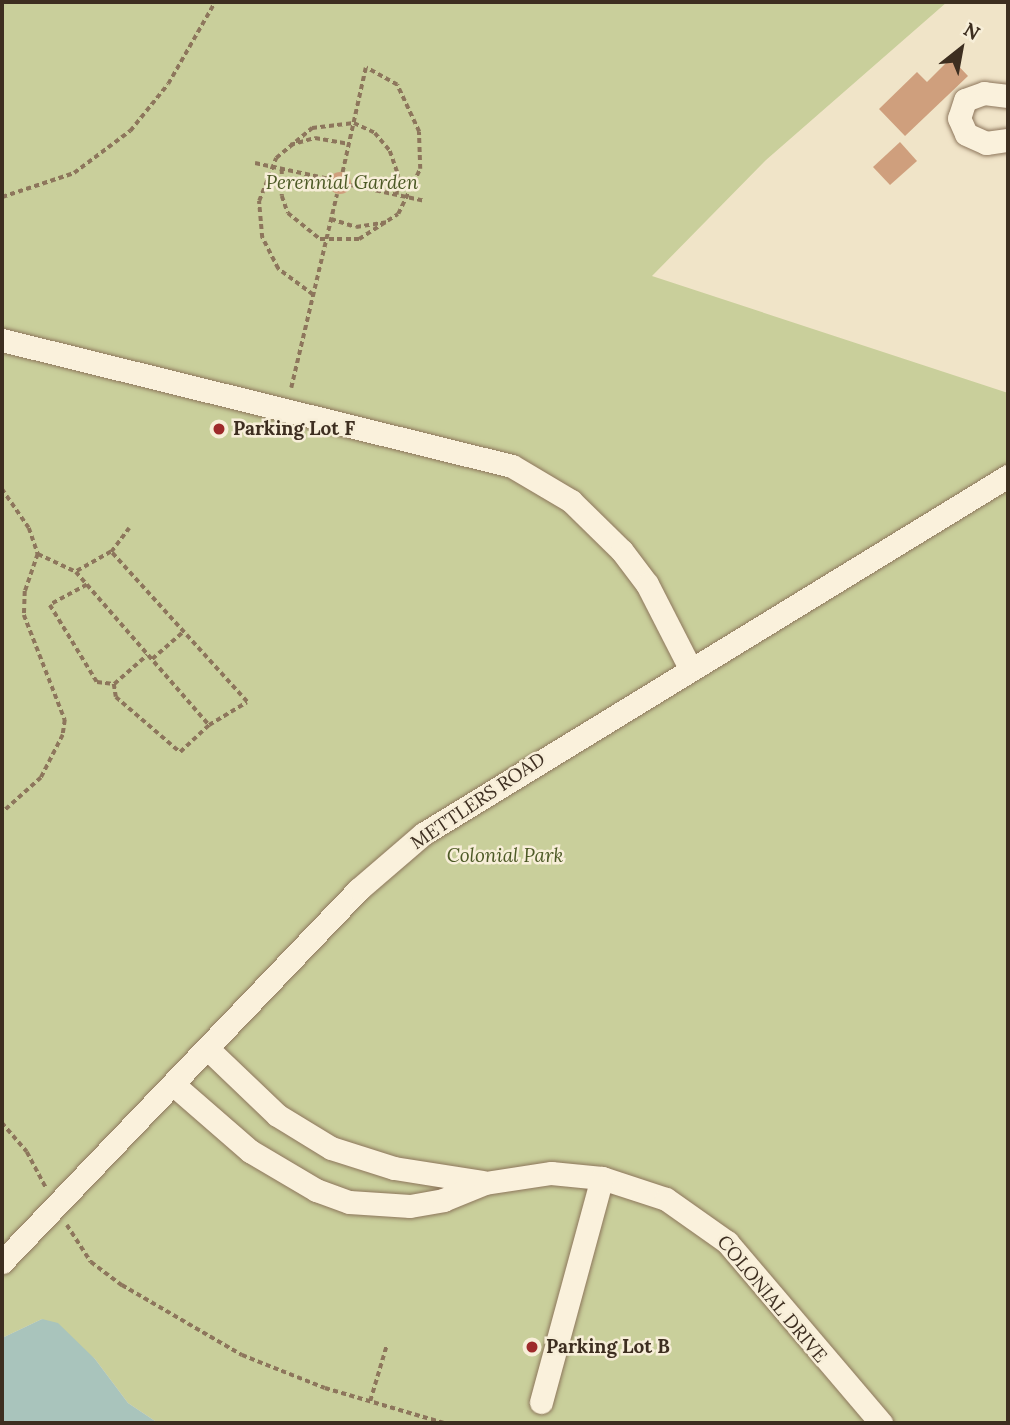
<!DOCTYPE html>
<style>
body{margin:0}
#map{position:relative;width:1010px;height:1425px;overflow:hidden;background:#f0e4c8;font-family:Lora,serif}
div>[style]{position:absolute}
.green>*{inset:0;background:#c9cf9b}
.water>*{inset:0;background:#a9c4bc}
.building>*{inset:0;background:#cf9f7d}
.round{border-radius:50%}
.path>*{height:3.5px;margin-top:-1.75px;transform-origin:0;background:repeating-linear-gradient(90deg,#8d765c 0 5px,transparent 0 8.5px)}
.roads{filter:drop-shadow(0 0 2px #8d765c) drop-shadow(0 0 2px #8d765c)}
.minor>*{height:23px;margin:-11.5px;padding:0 11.5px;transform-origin:11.5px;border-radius:11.5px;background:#faf1dc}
.dots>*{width:19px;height:19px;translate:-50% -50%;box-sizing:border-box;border:4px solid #f7eed8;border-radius:50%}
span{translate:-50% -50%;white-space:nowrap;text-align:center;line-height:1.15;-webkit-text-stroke:5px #f7eed8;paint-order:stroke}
.park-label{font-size:19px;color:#4d5a26;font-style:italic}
.poi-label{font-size:19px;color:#3d2e20;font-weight:700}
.left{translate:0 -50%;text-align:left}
.street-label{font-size:19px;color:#3d2e20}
.frame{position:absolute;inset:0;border:4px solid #3d2e20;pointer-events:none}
.north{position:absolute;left:926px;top:14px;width:70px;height:70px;-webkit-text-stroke:5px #f7eed8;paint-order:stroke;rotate:31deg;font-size:19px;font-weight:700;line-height:28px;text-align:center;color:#3d2e20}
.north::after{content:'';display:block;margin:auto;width:24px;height:32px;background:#3d2e20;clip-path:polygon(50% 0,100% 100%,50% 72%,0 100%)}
</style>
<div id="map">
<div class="green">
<div style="clip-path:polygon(2px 2px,947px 2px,766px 160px,652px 276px,1008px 393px,1008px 1423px,158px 1423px,128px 1403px,95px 1359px,42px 1319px,2px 1338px)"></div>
</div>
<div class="water">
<div style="clip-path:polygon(42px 1319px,58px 1323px,95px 1359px,128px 1403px,158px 1423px,2px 1423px,2px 1338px)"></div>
</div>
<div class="building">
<div style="clip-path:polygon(951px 58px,968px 76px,905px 136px,879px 109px,917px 72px,927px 82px)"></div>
<div style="clip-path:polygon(900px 142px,917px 161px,890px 185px,873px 167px)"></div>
<div class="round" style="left:329px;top:172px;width:22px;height:22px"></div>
</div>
<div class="path">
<div style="left:290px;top:145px;width:26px;rotate:-16deg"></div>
<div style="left:315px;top:138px;width:35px;rotate:10deg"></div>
<div style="left:255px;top:163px;width:76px;rotate:12.2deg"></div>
<div style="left:282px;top:169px;width:27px;rotate:90deg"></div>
<div style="left:282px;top:196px;width:18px;rotate:71deg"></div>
<div style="left:288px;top:213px;width:41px;rotate:39.1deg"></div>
<div style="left:320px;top:239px;width:39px"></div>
<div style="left:359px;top:239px;width:46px;rotate:-32.7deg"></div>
<div style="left:398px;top:214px;width:50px;rotate:-63.9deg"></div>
<div style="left:420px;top:169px;width:37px;rotate:-92deg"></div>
<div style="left:419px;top:132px;width:52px;rotate:-115.1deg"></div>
<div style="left:397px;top:85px;width:35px;rotate:-151deg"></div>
<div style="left:366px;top:68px;width:107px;rotate:102.5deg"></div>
<div style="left:351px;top:185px;width:76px;rotate:12.2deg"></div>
<div style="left:2px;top:197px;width:76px;rotate:-18.4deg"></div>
<div style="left:74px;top:173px;width:70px;rotate:-36.9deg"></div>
<div style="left:130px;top:131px;width:60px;rotate:-51deg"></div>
<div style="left:168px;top:84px;width:95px;rotate:-60.2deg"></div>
<div style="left:331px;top:219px;width:26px;rotate:18deg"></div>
<div style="left:356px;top:227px;width:31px;rotate:-9deg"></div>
<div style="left:313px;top:295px;width:44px;rotate:-143.4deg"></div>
<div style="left:278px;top:269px;width:35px;rotate:-117deg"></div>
<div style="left:262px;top:238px;width:37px;rotate:-95deg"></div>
<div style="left:259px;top:201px;width:46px;rotate:-68.4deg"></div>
<div style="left:276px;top:158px;width:47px;rotate:-39.8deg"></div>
<div style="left:312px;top:128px;width:42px;rotate:-6.8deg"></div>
<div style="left:354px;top:123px;width:23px;rotate:25deg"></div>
<div style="left:375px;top:133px;width:23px;rotate:50deg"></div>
<div style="left:390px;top:151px;width:24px;rotate:71deg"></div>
<div style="left:398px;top:174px;width:21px;rotate:93deg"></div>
<div style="left:291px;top:388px;width:199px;rotate:-76.7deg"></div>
<div style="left:2px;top:489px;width:47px;rotate:55.3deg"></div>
<div style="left:29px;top:528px;width:28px;rotate:71deg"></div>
<div style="left:38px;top:554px;width:39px;rotate:109deg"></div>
<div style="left:25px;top:591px;width:24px;rotate:92deg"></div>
<div style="left:24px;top:615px;width:113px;rotate:68.7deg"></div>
<div style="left:65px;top:720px;width:15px;rotate:98deg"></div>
<div style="left:63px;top:735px;width:48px;rotate:117.1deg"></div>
<div style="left:41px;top:778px;width:52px;rotate:138.1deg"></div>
<div style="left:111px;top:552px;width:30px;rotate:-53deg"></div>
<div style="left:38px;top:554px;width:42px;rotate:25.3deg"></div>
<div style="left:76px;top:572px;width:203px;rotate:49deg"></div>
<div style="left:209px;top:725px;width:44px;rotate:-31.2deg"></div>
<div style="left:247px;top:702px;width:202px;rotate:-132.2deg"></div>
<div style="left:111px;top:552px;width:40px;rotate:150.3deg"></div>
<div style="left:87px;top:585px;width:42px;rotate:151.6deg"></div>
<div style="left:50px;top:605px;width:90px;rotate:58.6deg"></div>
<div style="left:97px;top:682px;width:17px;rotate:7deg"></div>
<div style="left:114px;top:684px;width:44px;rotate:-41.3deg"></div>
<div style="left:152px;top:659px;width:41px;rotate:-41.1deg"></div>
<div style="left:114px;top:684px;width:13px;rotate:81deg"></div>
<div style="left:116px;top:697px;width:84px;rotate:40.7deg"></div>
<div style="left:180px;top:752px;width:40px;rotate:-43deg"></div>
<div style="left:2px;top:1123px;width:38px;rotate:49deg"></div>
<div style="left:27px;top:1152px;width:40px;rotate:62deg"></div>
<div style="left:67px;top:1225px;width:44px;rotate:57deg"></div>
<div style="left:91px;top:1262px;width:39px;rotate:37deg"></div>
<div style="left:122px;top:1285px;width:139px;rotate:30.3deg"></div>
<div style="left:242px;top:1355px;width:89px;rotate:21.7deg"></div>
<div style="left:325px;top:1388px;width:124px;rotate:16.4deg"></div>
<div style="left:370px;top:1401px;width:59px;rotate:-73.4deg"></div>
</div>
<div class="roads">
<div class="minor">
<div style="left:1008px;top:96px;width:24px;rotate:-173deg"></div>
<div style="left:984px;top:93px;width:20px;rotate:160deg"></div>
<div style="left:965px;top:100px;width:19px;rotate:108deg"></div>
<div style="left:959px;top:118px;width:17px;rotate:66deg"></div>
<div style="left:966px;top:134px;width:22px;rotate:24deg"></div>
<div style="left:986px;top:143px;width:22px;rotate:-8deg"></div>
<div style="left:2px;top:340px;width:525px;rotate:13.88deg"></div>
<div style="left:512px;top:466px;width:69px;rotate:30.7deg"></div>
<div style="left:571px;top:501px;width:71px;rotate:44.4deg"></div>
<div style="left:622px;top:551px;width:41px;rotate:52.9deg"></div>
<div style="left:647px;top:584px;width:94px;rotate:62.9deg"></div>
<div style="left:208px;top:1049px;width:95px;rotate:43.7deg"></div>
<div style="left:277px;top:1115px;width:63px;rotate:31.4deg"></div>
<div style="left:331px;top:1148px;width:66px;rotate:17.6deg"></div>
<div style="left:394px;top:1168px;width:89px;rotate:9deg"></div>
<div style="left:174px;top:1085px;width:101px;rotate:41deg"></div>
<div style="left:250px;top:1151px;width:77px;rotate:30.6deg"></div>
<div style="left:316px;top:1190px;width:35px;rotate:20deg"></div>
<div style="left:349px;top:1202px;width:61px;rotate:3.8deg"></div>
<div style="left:410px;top:1206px;width:34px;rotate:-10deg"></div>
<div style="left:443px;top:1200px;width:45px;rotate:-22deg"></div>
<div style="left:485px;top:1183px;width:67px;rotate:-8.6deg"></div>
<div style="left:551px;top:1173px;width:51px;rotate:5.6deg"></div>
<div style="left:602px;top:1178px;width:67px;rotate:18.2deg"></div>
<div style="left:666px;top:1199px;width:75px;rotate:35.2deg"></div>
<div style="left:727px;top:1242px;width:238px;rotate:49.6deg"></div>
<div style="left:2px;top:1262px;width:516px;rotate:-46.26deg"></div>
<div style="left:359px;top:889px;width:84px;rotate:-40.7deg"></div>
<div style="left:423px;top:834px;width:686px;rotate:-31.47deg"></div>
<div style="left:541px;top:1402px;width:232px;rotate:-74.8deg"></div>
</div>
</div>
<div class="dots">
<div style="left:219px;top:429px;background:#9e2a2b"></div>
<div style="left:532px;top:1347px;background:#9e2a2b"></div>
</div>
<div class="park-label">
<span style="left:342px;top:183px">Perennial Garden</span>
<span style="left:505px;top:856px">Colonial Park</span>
</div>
<div class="poi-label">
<span class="left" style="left:233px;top:429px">Parking Lot F</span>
<span class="left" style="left:546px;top:1347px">Parking Lot B</span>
</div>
<div class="street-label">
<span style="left:478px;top:801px;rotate:-34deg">METTLERS ROAD</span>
<span style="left:772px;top:1299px;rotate:50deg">COLONIAL DRIVE</span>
</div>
<div class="frame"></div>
<div class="north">N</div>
</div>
